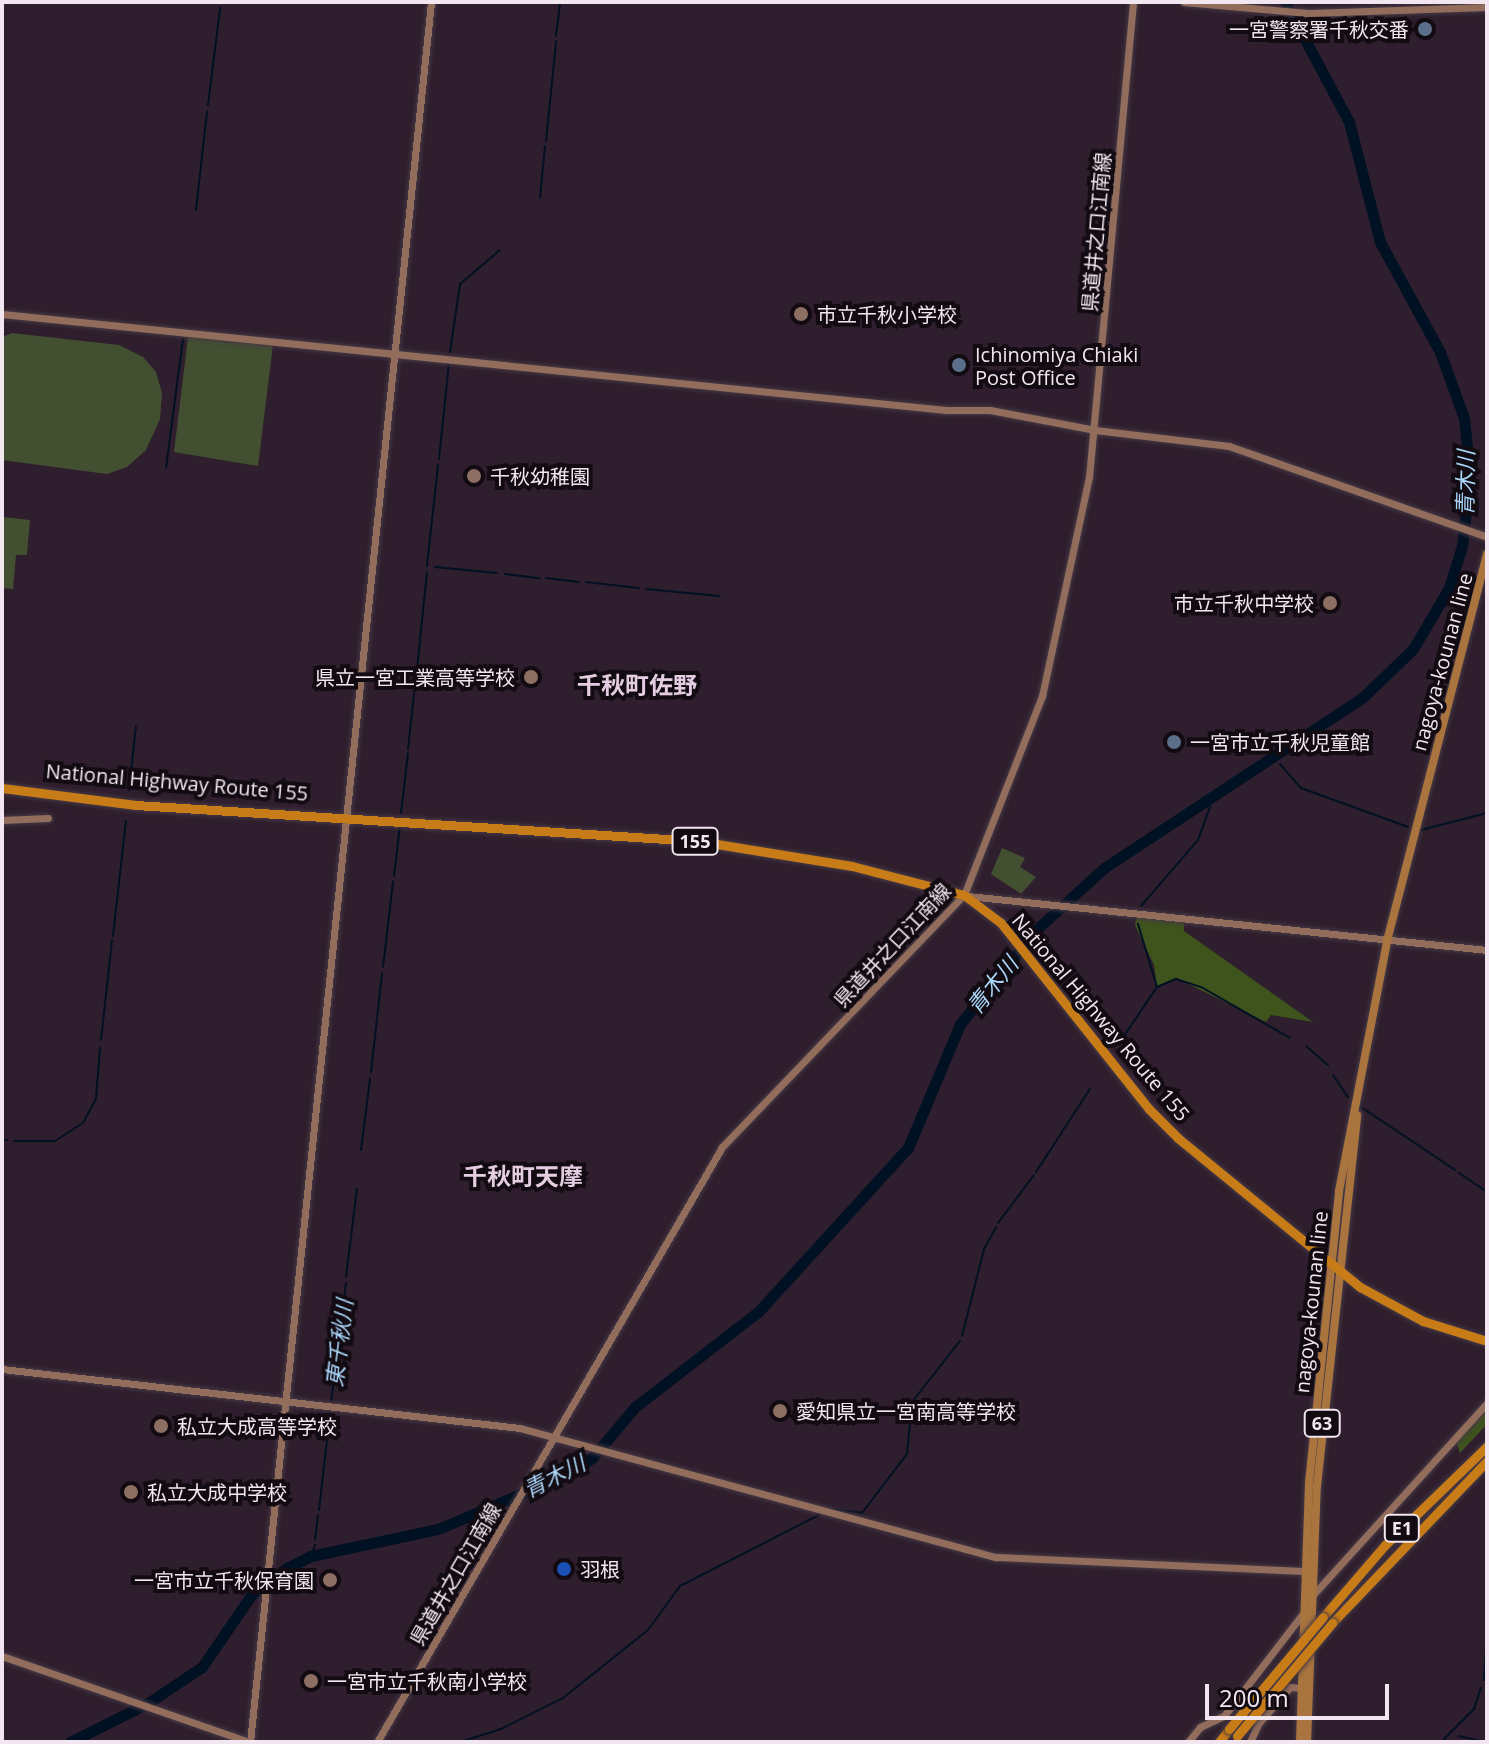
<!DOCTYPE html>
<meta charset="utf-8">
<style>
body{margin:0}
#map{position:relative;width:1489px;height:1744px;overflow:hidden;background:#2f1e2d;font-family:"Open Sans","Noto Sans JP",sans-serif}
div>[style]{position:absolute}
.green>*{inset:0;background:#434f31}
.forest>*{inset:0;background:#3f531d}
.stream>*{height:2px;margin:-1px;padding:0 1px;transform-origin:1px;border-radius:1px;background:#001123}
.river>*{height:11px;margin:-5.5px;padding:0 5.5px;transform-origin:5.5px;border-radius:5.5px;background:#001123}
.roads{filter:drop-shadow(0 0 2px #463945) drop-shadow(0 0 2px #463945)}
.secondary>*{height:7px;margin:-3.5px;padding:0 3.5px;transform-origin:3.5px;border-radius:3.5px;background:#926d5b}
.primary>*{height:8px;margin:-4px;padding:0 4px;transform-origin:4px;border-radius:4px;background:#a9743e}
.highway>*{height:9px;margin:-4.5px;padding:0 4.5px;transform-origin:4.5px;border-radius:4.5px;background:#c87c17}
.bridges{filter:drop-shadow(0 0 2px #463945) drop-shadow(0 0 2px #463945)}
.highway-bridge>*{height:9px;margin:-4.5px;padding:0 4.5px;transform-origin:4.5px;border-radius:4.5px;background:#c87c17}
.dots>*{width:22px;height:22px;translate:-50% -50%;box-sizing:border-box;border:4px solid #120b12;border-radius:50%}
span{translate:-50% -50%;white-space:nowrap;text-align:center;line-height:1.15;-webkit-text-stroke:8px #120b12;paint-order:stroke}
.shield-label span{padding:2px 6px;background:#120b12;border:2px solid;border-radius:6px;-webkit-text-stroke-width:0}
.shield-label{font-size:18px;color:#f2e6f0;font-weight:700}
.poi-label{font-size:20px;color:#f2e6f0}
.right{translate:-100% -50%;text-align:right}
.left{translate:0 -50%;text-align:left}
.street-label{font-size:20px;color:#f2e6f0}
.water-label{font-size:22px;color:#aad6f9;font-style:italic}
.quarter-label{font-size:24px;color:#e4cde1;font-weight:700}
.frame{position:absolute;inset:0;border:4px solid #f2e6f0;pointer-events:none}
.scale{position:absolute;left:1205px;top:1684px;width:184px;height:36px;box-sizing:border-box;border:4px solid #f2e6f0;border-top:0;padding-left:10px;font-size:24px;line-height:28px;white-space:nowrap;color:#f2e6f0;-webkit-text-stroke:6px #120b12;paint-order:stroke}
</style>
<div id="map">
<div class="green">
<div style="clip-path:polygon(12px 333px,119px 345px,143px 357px,156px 372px,162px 393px,160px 419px,146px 450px,127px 467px,107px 474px,2px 460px,2px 337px)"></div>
<div style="clip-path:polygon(188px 337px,273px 345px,258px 466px,174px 452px)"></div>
<div style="clip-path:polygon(2px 517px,30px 520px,27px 555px,16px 555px,13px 589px,2px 588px)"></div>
<div style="clip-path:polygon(1002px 848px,1025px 858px,1020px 867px,1036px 877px,1021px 894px,991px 874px)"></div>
</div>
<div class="forest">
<div style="clip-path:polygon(1137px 914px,1184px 919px,1184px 931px,1313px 1022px,1271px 1015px,1266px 1022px,1176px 978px,1157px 986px,1154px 965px,1135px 925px)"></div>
<div style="clip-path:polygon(1483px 1413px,1487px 1413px,1487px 1424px,1460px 1453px,1456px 1442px)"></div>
</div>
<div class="stream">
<div style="left:556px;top:36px;width:34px;rotate:-83deg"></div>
<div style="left:208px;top:105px;width:98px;rotate:-82.9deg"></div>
<div style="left:546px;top:141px;width:100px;rotate:-84.2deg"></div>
<div style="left:540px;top:198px;width:52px;rotate:-84.5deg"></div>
<div style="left:196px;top:210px;width:99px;rotate:-83.6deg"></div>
<div style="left:450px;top:352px;width:69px;rotate:-81.6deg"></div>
<div style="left:460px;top:284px;width:52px;rotate:-40.4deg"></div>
<div style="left:439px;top:459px;width:97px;rotate:-84.1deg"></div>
<div style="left:166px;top:468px;width:131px;rotate:-82.5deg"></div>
<div style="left:427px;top:566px;width:102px;rotate:-83.8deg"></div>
<div style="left:435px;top:567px;width:62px;rotate:5.5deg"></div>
<div style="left:505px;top:574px;width:35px;rotate:7deg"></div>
<div style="left:546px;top:578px;width:33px;rotate:7deg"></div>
<div style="left:586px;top:582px;width:53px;rotate:6.5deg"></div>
<div style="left:646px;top:589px;width:74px;rotate:5.4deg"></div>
<div style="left:417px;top:669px;width:97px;rotate:-84.1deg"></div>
<div style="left:408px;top:749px;width:74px;rotate:-83.8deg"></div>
<div style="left:1280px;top:764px;width:32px;rotate:49deg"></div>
<div style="left:1301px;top:788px;width:114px;rotate:20deg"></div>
<div style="left:129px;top:790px;width:64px;rotate:-83.8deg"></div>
<div style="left:401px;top:813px;width:60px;rotate:-83.3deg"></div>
<div style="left:1421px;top:830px;width:68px;rotate:-14.4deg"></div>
<div style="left:394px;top:876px;width:50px;rotate:-83.2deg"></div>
<div style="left:1141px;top:906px;width:87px;rotate:-49.2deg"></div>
<div style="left:1198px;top:840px;width:35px;rotate:-70deg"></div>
<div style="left:1210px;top:807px;width:12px;rotate:-121deg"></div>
<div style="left:113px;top:936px;width:116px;rotate:-83.6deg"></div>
<div style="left:383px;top:967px;width:86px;rotate:-83.3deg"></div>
<div style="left:1157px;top:987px;width:21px;rotate:-23deg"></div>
<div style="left:1176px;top:979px;width:28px;rotate:18deg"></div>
<div style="left:1203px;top:988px;width:100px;rotate:29.9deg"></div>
<div style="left:101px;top:1040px;width:100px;rotate:-83.7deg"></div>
<div style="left:1118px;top:1045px;width:70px;rotate:-56.1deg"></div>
<div style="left:1157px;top:987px;width:66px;rotate:-106.8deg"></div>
<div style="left:1306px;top:1046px;width:29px;rotate:41deg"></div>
<div style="left:371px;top:1072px;width:99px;rotate:-83.6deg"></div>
<div style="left:1333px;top:1075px;width:27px;rotate:56deg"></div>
<div style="left:1361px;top:1107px;width:113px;rotate:33.8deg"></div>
<div style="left:2px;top:1140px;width:5px"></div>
<div style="left:14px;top:1141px;width:41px"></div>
<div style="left:55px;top:1141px;width:33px;rotate:-33deg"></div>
<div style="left:83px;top:1123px;width:27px;rotate:-62deg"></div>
<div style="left:96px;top:1099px;width:52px;rotate:-85.6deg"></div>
<div style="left:361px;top:1150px;width:72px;rotate:-82.8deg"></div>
<div style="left:1036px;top:1172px;width:99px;rotate:-57deg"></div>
<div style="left:1459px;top:1173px;width:34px;rotate:34deg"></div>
<div style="left:998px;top:1223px;width:60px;rotate:-53.1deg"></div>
<div style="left:346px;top:1277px;width:89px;rotate:-82.9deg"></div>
<div style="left:962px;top:1336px;width:90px;rotate:-75.8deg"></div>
<div style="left:984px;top:1249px;width:25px;rotate:-61deg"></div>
<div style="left:331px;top:1402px;width:120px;rotate:-82.8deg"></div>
<div style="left:831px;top:1509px;width:31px;rotate:7deg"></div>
<div style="left:862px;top:1513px;width:74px;rotate:-52.7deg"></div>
<div style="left:907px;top:1454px;width:52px;rotate:-84.5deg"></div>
<div style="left:912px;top:1402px;width:78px;rotate:-51.8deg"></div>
<div style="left:319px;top:1510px;width:98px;rotate:-83.5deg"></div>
<div style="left:315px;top:1540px;width:25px;rotate:-83deg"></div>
<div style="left:311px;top:1556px;width:12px;rotate:-70deg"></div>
<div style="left:1484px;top:1680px;width:50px;rotate:-86.6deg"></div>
<div style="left:1458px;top:1736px;width:30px;rotate:12deg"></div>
<div style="left:460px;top:1742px;width:43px;rotate:-17.6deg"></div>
<div style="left:501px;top:1729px;width:69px;rotate:-26.6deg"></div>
<div style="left:563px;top:1698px;width:109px;rotate:-38.7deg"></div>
<div style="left:648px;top:1630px;width:54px;rotate:-54deg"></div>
<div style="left:680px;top:1586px;width:158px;rotate:-27.1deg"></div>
<div style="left:1441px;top:1742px;width:47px;rotate:-45deg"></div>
<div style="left:1474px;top:1709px;width:22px;rotate:-72deg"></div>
</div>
<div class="river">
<div style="left:70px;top:1742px;width:87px;rotate:-26.6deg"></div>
<div style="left:148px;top:1703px;width:65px;rotate:-33.7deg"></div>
<div style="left:202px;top:1667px;width:88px;rotate:-55.6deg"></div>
<div style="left:252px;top:1594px;width:44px;rotate:-36.6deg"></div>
<div style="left:287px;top:1568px;width:27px;rotate:-27deg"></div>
<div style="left:311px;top:1556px;width:130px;rotate:-12deg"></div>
<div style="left:438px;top:1529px;width:136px;rotate:-23deg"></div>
<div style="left:563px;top:1476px;width:34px;rotate:-32deg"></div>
<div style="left:592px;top:1458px;width:67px;rotate:-49.9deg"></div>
<div style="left:635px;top:1407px;width:155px;rotate:-37.7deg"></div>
<div style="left:758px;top:1312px;width:222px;rotate:-47.6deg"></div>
<div style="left:908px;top:1148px;width:134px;rotate:-67.2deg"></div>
<div style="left:960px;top:1024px;width:122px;rotate:-51deg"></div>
<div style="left:1037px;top:929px;width:91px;rotate:-42.3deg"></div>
<div style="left:1104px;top:868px;width:310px;rotate:-33.4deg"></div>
<div style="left:1363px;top:697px;width:69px;rotate:-43.8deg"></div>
<div style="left:1413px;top:649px;width:71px;rotate:-59.5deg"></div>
<div style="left:1449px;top:588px;width:44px;rotate:-72.8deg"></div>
<div style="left:1462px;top:546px;width:70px;rotate:-83.5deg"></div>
<div style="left:1470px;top:476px;width:58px;rotate:-95.9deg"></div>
<div style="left:1464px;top:418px;width:70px;rotate:-110deg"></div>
<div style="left:1440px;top:352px;width:125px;rotate:-118.6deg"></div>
<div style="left:1380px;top:242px;width:124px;rotate:-104.5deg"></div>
<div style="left:1349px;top:122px;width:136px;rotate:-118.1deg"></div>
</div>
<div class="roads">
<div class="secondary">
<div style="left:1184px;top:2px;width:124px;rotate:5.1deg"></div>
<div style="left:1308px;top:13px;width:179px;rotate:-1.9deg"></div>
<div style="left:2px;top:314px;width:949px;rotate:5.81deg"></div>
<div style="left:946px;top:410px;width:44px"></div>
<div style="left:990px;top:410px;width:107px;rotate:10.8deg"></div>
<div style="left:1095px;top:430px;width:135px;rotate:6.8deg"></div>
<div style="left:1229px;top:446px;width:274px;rotate:19.4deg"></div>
<div style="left:2px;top:820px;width:46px;rotate:-2.5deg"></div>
<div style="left:968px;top:896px;width:522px;rotate:5.94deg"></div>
<div style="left:2px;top:1369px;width:521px;rotate:6.5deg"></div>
<div style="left:520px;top:1428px;width:493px;rotate:15.2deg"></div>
<div style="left:996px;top:1557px;width:309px;rotate:2.6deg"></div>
<div style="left:1311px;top:1597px;width:262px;rotate:-47.8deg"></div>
<div style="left:2px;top:1656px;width:262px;rotate:19.2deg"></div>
<div style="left:250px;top:1742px;width:1749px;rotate:-84.06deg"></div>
<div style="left:377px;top:1742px;width:688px;rotate:-59.89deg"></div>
<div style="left:722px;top:1147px;width:349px;rotate:-46.2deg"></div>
<div style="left:964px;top:895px;width:214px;rotate:-68.6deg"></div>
<div style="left:1042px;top:696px;width:224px;rotate:-77.9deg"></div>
<div style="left:1089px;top:477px;width:477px;rotate:-84.7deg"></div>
<div style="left:1188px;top:1742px;width:19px;rotate:-51deg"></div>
<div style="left:1200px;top:1727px;width:26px;rotate:-25deg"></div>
<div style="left:1224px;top:1716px;width:131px;rotate:-52.4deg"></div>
<div style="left:1250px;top:1742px;width:20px;rotate:-66deg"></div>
<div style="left:1258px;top:1724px;width:49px;rotate:-49.1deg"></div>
<div style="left:1290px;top:1687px;width:11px;rotate:5deg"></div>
</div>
<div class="primary">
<div style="left:1300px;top:1742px;width:259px;rotate:-88deg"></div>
<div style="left:1309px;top:1483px;width:294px;rotate:-84.1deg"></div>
<div style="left:1339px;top:1191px;width:255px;rotate:-79.1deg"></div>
<div style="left:1387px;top:941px;width:400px;rotate:-75.5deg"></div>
<div style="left:1307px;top:1742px;width:256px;rotate:-87.8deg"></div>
<div style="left:1317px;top:1486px;width:373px;rotate:-83.8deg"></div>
</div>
<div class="highway">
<div style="left:2px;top:788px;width:135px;rotate:7.2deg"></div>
<div style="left:136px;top:805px;width:563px;rotate:3.67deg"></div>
<div style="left:698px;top:841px;width:156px;rotate:9.2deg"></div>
<div style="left:852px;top:866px;width:116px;rotate:14.5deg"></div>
<div style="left:964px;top:895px;width:46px;rotate:37.1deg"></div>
<div style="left:1001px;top:923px;width:238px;rotate:51.5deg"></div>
<div style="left:1149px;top:1109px;width:41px;rotate:45deg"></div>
<div style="left:1178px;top:1138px;width:235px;rotate:39.3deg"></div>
<div style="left:1360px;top:1287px;width:72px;rotate:28.4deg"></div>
<div style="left:1423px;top:1321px;width:67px;rotate:17.4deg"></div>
<div style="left:1323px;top:1617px;width:95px;rotate:-49.3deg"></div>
<div style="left:1385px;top:1545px;width:142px;rotate:-44.1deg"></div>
<div style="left:1332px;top:1623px;width:224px;rotate:-46.3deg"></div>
<div style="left:1219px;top:1742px;width:16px;rotate:-52deg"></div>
</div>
</div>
<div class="bridges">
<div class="highway-bridge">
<div style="left:1229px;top:1729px;width:146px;rotate:-50deg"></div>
<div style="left:1237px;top:1736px;width:148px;rotate:-49.9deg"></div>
</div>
</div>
<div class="dots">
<div style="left:1425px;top:29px;background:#5c6f8a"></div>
<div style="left:801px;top:314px;background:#8d6e63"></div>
<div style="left:959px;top:365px;background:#5c6f8a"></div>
<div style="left:474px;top:476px;background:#8d6e63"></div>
<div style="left:1330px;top:603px;background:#8d6e63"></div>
<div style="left:531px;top:677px;background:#8d6e63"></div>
<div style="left:1174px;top:742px;background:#5c6f8a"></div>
<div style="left:780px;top:1411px;background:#8d6e63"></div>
<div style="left:161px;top:1426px;background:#8d6e63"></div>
<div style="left:131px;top:1492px;background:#8d6e63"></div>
<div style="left:564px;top:1569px;background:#1a4fb4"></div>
<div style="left:330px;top:1580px;background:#8d6e63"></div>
<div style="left:311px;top:1681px;background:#8d6e63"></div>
</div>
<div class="shield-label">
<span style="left:695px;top:841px">155</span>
<span style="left:1322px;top:1423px">63</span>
<span style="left:1402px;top:1528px">E1</span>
</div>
<div class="poi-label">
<span class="right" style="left:1409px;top:29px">一宮警察署千秋交番</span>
<span class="left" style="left:817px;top:314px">市立千秋小学校</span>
<span class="left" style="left:975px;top:366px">Ichinomiya Chiaki<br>Post Office</span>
<span class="left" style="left:490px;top:476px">千秋幼稚園</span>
<span class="right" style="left:1314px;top:603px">市立千秋中学校</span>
<span class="right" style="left:515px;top:677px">県立一宮工業高等学校</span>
<span class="left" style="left:1190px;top:742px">一宮市立千秋児童館</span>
<span class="left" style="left:796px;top:1411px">愛知県立一宮南高等学校</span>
<span class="left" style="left:177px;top:1426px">私立大成高等学校</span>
<span class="left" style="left:147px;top:1492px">私立大成中学校</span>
<span class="left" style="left:580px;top:1569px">羽根</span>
<span class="right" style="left:314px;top:1580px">一宮市立千秋保育園</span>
<span class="left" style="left:327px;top:1681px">一宮市立千秋南小学校</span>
</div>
<div class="street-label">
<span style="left:1096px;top:232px;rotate:-85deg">県道井之口江南線</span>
<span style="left:1442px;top:662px;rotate:-75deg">nagoya-kounan line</span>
<span style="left:177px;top:782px;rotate:5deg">National Highway Route 155</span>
<span style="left:892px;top:945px;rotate:-47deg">県道井之口江南線</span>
<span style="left:1101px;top:1017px;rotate:50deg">National Highway Route 155</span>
<span style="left:1311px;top:1302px;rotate:-84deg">nagoya-kounan line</span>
<span style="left:455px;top:1574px;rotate:-60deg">県道井之口江南線</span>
</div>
<div class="water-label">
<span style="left:1465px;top:483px;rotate:-89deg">青木川</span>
<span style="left:992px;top:985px;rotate:-51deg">青木川</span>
<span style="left:339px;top:1343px;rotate:-83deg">東千秋川</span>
<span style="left:554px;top:1476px;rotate:-27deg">青木川</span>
</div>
<div class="quarter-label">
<span style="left:637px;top:685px">千秋町佐野</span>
<span style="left:523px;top:1176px">千秋町天摩</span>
</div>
<div class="frame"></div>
<div class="scale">200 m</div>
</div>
